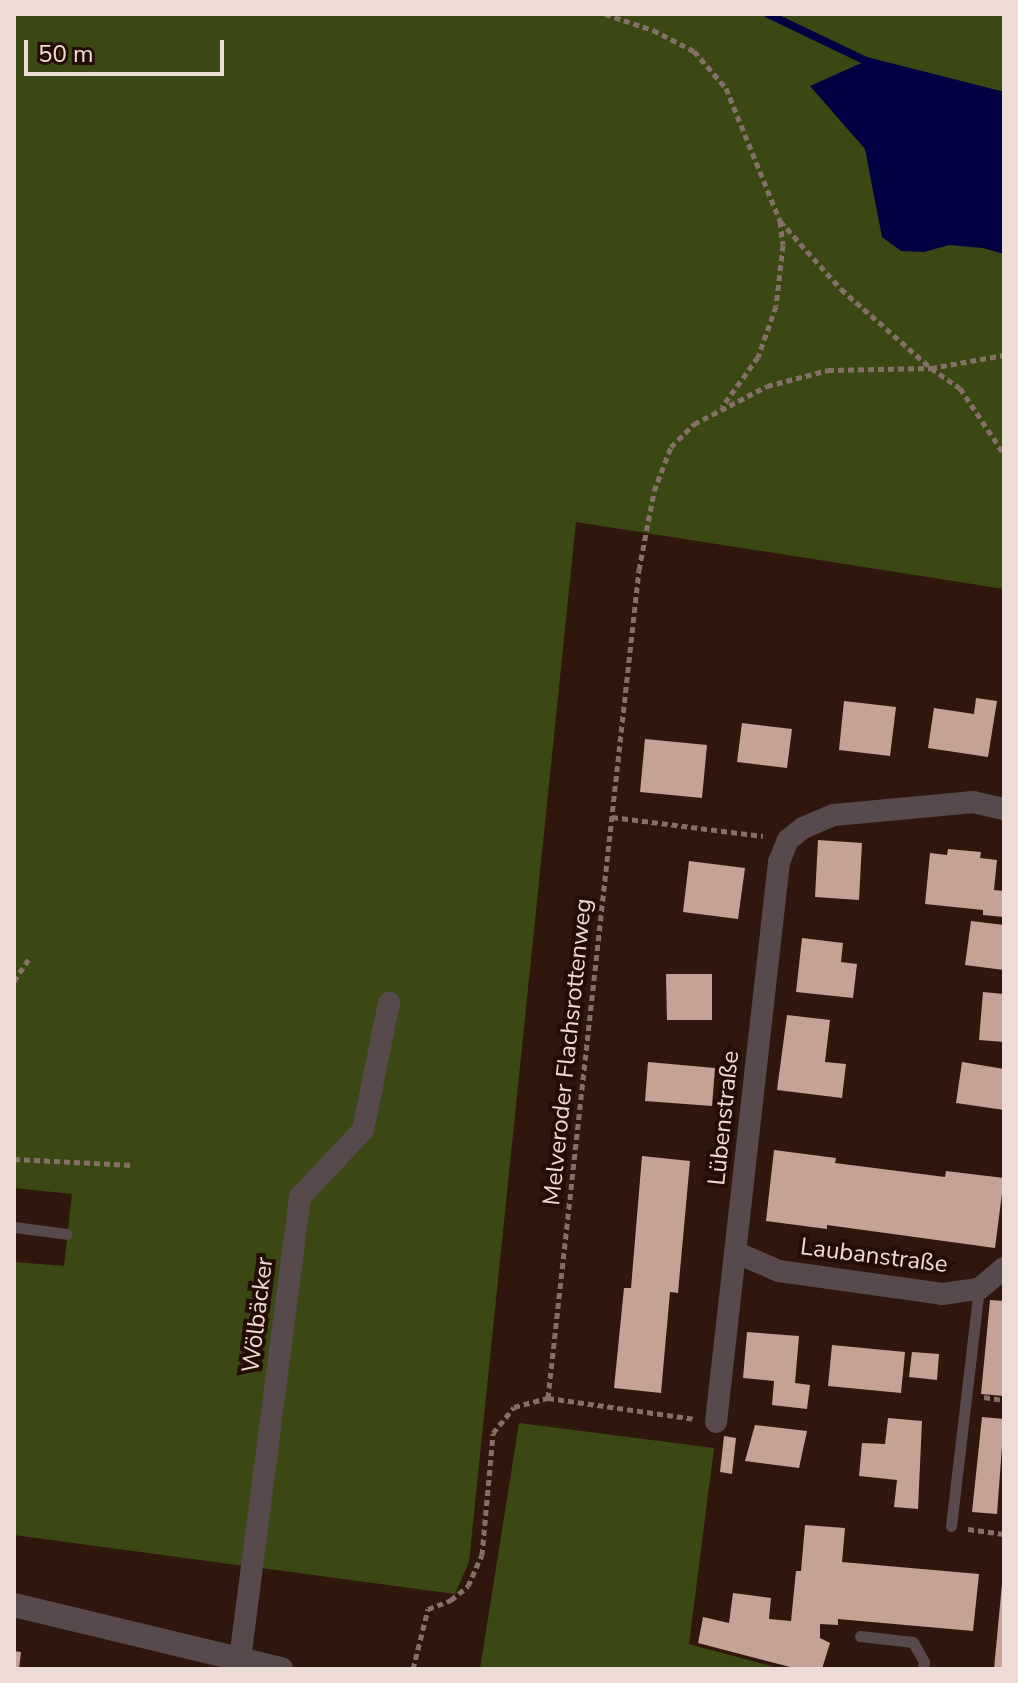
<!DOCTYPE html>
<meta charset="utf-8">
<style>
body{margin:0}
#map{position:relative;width:1018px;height:1683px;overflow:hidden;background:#30170d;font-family:"Nunito Sans",sans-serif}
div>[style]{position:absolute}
.green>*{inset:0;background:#3c4813}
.water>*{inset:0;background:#000043}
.stream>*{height:8px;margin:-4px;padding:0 4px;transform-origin:4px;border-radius:4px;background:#000043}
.building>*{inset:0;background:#c5a296}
.path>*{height:5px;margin-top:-2.5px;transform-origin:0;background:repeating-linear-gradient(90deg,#857067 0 6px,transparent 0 10px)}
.service>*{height:11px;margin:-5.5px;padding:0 5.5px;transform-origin:5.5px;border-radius:5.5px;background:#58494c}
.minor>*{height:22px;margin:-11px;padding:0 11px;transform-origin:11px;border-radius:11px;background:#58494c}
.tertiary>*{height:24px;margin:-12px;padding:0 12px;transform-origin:12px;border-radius:12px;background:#58494c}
span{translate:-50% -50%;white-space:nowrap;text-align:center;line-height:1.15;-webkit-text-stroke:8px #250d05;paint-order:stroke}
.street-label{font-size:24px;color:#eddbd5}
.frame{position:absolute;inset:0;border:16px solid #eddbd5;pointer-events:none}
.scale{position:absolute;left:24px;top:40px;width:200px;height:36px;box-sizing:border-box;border:4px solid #eddbd5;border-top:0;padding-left:10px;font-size:24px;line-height:28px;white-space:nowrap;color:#eddbd5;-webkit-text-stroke:6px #250d05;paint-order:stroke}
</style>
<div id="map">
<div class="green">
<div style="clip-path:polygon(14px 14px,1004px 14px,1004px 589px,576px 522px,469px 1562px,455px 1594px,14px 1535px,14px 1262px,64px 1266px,72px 1194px,14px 1188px)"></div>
<div style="clip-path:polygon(519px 1423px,714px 1448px,689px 1644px,782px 1669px,480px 1669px)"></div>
</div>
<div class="water">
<div style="clip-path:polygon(866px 61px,1004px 96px,1004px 254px,983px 248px,949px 245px,924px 252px,901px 251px,882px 237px,865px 149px,810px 86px)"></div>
</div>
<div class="stream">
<div style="left:768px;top:14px;width:109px;rotate:25.6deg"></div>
<div style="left:866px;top:61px;width:142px;rotate:14.2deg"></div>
</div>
<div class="building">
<div style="clip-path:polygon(976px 698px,997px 701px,988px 757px,928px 748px,934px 708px,974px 714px)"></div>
<div style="clip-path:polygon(844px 701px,896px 707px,890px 756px,839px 750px)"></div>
<div style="clip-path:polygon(742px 723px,792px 729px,787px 768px,737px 762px)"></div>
<div style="clip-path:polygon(645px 739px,707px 745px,702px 798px,640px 792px)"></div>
<div style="clip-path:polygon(818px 840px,862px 843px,859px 900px,815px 897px)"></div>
<div style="clip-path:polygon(948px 849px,981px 852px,980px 858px,997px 860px,994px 890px,1004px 891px,1004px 917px,983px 915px,983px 910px,925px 904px,930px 853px,947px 855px)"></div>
<div style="clip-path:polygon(689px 861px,745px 868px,738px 919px,683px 912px)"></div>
<div style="clip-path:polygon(971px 921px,1004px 925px,1004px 970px,965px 965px)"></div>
<div style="clip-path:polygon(802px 938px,843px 943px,841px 962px,857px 964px,853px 998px,796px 992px)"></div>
<div style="clip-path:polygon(666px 974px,712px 974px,712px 1020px,667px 1020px)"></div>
<div style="clip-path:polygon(983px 992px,1004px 994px,1004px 1042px,979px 1040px)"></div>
<div style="clip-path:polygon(787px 1015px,830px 1020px,825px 1062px,846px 1064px,842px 1098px,777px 1090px)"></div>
<div style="clip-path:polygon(648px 1062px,715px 1068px,712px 1106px,645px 1101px)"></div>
<div style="clip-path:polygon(962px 1062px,1004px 1069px,1004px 1110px,956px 1103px)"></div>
<div style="clip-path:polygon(774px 1150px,836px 1158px,835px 1163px,945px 1177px,946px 1171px,1004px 1178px,995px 1248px,827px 1225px,827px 1229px,766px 1221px)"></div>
<div style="clip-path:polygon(642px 1156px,690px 1161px,678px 1293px,670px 1292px,661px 1393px,614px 1388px,624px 1288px,631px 1288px)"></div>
<div style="clip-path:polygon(990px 1300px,1004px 1301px,1004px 1396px,981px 1394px)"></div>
<div style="clip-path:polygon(747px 1332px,799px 1336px,795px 1383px,810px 1385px,807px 1409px,772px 1405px,774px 1381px,743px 1378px)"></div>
<div style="clip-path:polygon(832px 1345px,905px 1352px,901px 1393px,828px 1386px)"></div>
<div style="clip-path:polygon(912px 1352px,939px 1354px,937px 1380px,909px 1377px)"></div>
<div style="clip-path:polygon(982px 1417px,1004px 1419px,997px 1514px,972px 1512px)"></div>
<div style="clip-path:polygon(888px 1418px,922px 1421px,918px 1509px,894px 1507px,897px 1480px,859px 1476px,862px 1443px,885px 1444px)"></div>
<div style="clip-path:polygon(755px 1425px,807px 1431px,799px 1468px,745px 1461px)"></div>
<div style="clip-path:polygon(724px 1436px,736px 1438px,732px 1474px,720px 1472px)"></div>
<div style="clip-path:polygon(805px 1525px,845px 1528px,842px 1562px,979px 1574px,973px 1631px,838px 1619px,838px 1625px,820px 1624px,820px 1638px,830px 1643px,822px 1669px,798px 1669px,698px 1643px,703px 1617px,729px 1623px,733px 1593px,771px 1598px,769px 1619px,791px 1621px,796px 1571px,801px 1571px)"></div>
<div style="clip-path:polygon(1002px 1584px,1004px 1669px,994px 1669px)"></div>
<div style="clip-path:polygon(14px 1651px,21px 1652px,19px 1669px,14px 1669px)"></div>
</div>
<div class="path">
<div style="left:605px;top:14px;width:51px;rotate:18.4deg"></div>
<div style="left:653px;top:30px;width:46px;rotate:27.1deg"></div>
<div style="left:694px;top:51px;width:49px;rotate:49.1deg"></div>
<div style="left:726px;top:88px;width:144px;rotate:67.9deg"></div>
<div style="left:780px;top:221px;width:24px;rotate:83deg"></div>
<div style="left:783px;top:245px;width:61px;rotate:96.5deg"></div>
<div style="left:776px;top:306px;width:54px;rotate:109.4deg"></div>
<div style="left:758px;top:357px;width:62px;rotate:125.8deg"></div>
<div style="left:780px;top:221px;width:91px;rotate:48.1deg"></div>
<div style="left:841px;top:289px;width:120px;rotate:41.3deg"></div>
<div style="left:931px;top:368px;width:35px;rotate:35deg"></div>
<div style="left:960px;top:388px;width:79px;rotate:56.3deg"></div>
<div style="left:612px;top:817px;width:152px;rotate:7.2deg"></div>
<div style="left:14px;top:981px;width:30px;rotate:-56deg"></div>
<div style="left:14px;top:1159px;width:120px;rotate:2.9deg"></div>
<div style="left:984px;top:1397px;width:20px;rotate:9deg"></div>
<div style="left:548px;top:1398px;width:833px;rotate:-83.73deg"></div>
<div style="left:639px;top:570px;width:80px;rotate:-79.2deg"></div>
<div style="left:654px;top:491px;width:47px;rotate:-68.9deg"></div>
<div style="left:671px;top:447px;width:33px;rotate:-45deg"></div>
<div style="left:694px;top:424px;width:82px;rotate:-27.5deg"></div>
<div style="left:767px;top:386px;width:63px;rotate:-14.7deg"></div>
<div style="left:828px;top:370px;width:103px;rotate:-1.1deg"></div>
<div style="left:931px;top:368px;width:74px;rotate:-10.1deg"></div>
<div style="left:968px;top:1529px;width:36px;rotate:8deg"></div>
<div style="left:413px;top:1669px;width:62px;rotate:-76deg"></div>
<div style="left:428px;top:1609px;width:25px;rotate:-21deg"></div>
<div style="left:451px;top:1600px;width:22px;rotate:-39deg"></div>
<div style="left:468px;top:1586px;width:34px;rotate:-66deg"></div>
<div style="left:482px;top:1555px;width:122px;rotate:-84.8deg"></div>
<div style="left:493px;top:1433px;width:33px;rotate:-51deg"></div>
<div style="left:514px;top:1407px;width:35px;rotate:-15deg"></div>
<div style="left:548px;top:1398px;width:149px;rotate:8.1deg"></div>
</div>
<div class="service">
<div style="left:14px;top:1227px;width:53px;rotate:7.5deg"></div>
<div style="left:951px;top:1526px;width:239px;rotate:-83.3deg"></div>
<div style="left:860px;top:1636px;width:53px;rotate:6.5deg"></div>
<div style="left:913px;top:1642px;width:23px;rotate:61deg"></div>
<div style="left:924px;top:1662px;width:7px;rotate:98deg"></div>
</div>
<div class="minor">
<div style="left:735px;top:1252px;width:48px;rotate:23.4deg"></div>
<div style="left:779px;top:1271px;width:165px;rotate:8deg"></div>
<div style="left:942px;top:1294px;width:37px;rotate:-8deg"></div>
<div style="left:979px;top:1289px;width:33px;rotate:-40deg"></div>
<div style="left:716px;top:1422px;width:564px;rotate:-83.58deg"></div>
<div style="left:779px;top:862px;width:24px;rotate:-68deg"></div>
<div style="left:788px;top:840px;width:19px;rotate:-39deg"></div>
<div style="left:803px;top:828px;width:34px;rotate:-23deg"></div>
<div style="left:834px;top:815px;width:140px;rotate:-5.3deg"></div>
<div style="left:973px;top:802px;width:32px;rotate:13deg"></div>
<div style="left:240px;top:1659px;width:466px;rotate:-82.6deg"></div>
<div style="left:300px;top:1197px;width:92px;rotate:-46.8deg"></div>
<div style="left:363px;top:1130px;width:130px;rotate:-78.4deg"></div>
</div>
<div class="tertiary">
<div style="left:14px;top:1605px;width:275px;rotate:13.5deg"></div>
</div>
<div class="street-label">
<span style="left:568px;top:1052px;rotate:-84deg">Melveroder Flachsrottenweg</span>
<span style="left:724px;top:1118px;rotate:-84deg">Lübenstraße</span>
<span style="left:874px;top:1256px;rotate:7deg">Laubanstraße</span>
<span style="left:258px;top:1315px;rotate:-83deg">Wölbäcker</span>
</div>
<div class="frame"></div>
<div class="scale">50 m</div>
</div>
